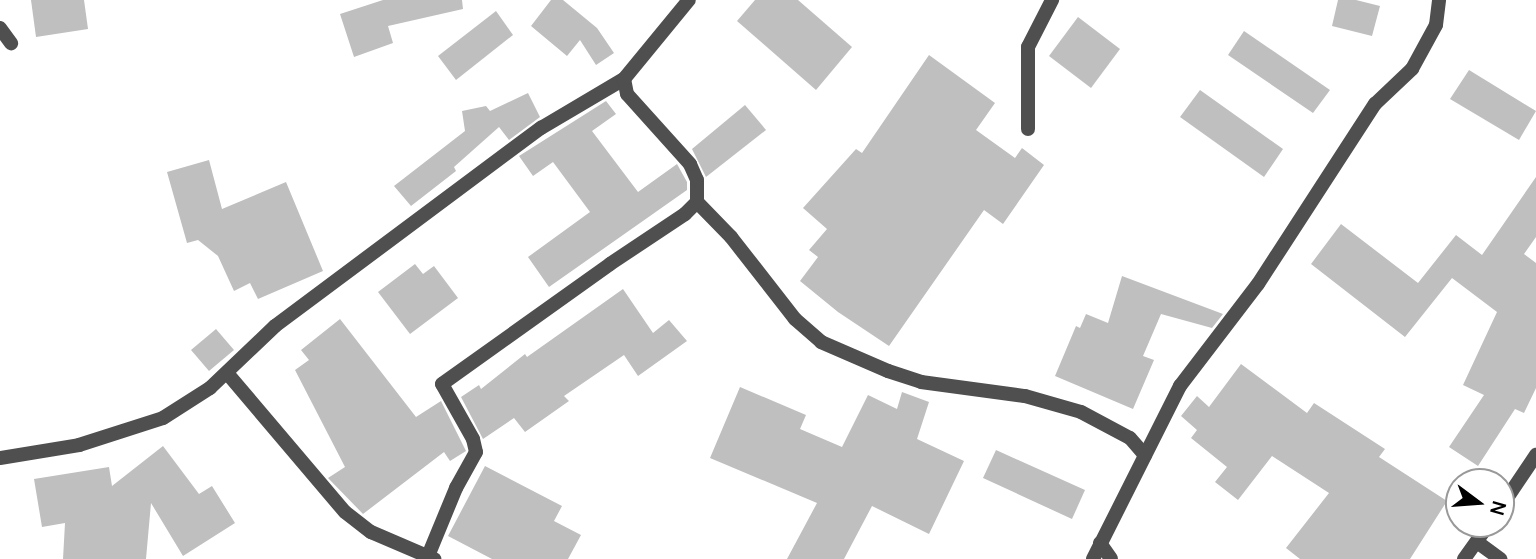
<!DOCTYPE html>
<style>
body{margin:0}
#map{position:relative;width:1536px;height:559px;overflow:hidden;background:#fff;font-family:Manrope,sans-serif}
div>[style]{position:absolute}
.building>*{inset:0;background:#bfbfbf}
.minor>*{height:14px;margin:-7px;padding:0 7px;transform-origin:7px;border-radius:7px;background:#4f4f4f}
span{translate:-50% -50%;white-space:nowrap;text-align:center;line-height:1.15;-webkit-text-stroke:5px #fff;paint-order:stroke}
.north{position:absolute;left:1445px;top:468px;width:70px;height:70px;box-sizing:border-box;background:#fff;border:2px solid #999;border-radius:50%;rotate:106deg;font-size:19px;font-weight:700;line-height:28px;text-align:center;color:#000}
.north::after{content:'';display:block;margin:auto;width:24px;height:32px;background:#000;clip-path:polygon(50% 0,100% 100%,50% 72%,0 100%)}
</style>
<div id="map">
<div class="building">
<div style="clip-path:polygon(31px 0,84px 0,88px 29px,36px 37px)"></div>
<div style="clip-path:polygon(383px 0,462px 0,463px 9px,388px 26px,393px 43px,354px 57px,340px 14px)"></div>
<div style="clip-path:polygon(551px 0,563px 0,597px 28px,614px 53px,596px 65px,580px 40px,567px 56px,531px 26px)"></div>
<div style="clip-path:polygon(755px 0,798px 0,852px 47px,816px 90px,737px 21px)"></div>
<div style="clip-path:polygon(1338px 0,1356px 0,1380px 6px,1372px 36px,1332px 26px)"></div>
<div style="clip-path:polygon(496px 11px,513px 35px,456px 80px,438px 56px)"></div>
<div style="clip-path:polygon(1078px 17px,1120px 49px,1091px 88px,1049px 56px)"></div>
<div style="clip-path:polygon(1244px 31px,1330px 90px,1313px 113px,1228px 55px)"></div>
<div style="clip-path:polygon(929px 55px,995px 103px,976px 130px,1015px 158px,1022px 148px,1044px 165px,1003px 224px,984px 210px,889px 346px,838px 312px,800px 281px,818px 257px,809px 250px,827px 229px,803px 208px,856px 149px,862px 153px)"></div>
<div style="clip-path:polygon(1469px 70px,1536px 111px,1519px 140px,1450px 99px)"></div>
<div style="clip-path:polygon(1200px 90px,1283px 149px,1264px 177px,1180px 117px)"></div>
<div style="clip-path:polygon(528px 93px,540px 117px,509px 140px,499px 127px,454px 167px,456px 171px,411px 206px,394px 186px,465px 131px,462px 111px,486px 106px,490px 111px)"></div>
<div style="clip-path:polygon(606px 101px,616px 114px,592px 131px,638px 192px,677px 164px,687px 182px,687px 190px,549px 287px,528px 257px,590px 212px,553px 162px,533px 176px,519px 156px)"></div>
<div style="clip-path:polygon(745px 105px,766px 130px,706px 177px,692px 149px)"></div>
<div style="clip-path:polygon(209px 160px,222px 209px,286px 182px,323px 271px,258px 299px,250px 283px,234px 291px,218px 256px,198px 240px,187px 243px,167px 172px)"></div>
<div style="clip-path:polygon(1536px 177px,1536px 237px,1524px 254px,1536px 263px,1536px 388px,1524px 413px,1515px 409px,1478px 466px,1449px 447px,1484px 395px,1463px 385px,1497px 312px,1452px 278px,1405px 337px,1311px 264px,1341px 224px,1418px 283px,1456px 235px,1482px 255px)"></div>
<div style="clip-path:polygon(415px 264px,423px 274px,434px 266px,458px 298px,410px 334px,378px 292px)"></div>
<div style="clip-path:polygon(1122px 276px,1223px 314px,1212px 328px,1161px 314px,1143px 356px,1154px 360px,1133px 409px,1055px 376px,1076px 326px,1080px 328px,1086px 314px,1108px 323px)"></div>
<div style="clip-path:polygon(623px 289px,653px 333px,669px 320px,687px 341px,638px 376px,624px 355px,564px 396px,569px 401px,525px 432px,514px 418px,483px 439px,461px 397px,479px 385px,481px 389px,525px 354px,527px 357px)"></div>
<div style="clip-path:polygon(340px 319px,416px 417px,441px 401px,466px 451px,450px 461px,444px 452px,363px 514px,328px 478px,345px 467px,295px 370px,309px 360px,301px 350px)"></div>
<div style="clip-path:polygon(216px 329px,234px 350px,209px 371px,191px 350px)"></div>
<div style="clip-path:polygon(1241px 364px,1307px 413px,1314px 403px,1385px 449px,1379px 457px,1447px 501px,1410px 559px,1300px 559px,1286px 548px,1329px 493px,1272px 456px,1238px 500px,1215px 482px,1227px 467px,1191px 438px,1197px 430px,1181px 416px,1197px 396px,1209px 407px)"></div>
<div style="clip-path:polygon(740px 387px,806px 415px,800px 429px,842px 447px,868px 395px,897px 409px,902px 392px,929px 402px,917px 439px,964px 461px,929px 534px,872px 506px,844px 559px,787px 559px,817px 503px,710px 458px)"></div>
<div style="clip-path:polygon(163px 446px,199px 494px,212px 486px,235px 523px,183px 556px,151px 503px,146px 559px,63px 559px,65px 523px,42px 527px,34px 479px,109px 467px,112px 486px)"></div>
<div style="clip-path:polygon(996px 450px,1085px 490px,1072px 519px,983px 478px)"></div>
<div style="clip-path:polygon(485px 466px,562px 506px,554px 521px,581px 535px,568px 559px,492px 559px,448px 536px)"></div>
</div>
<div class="minor">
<div style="left:0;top:28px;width:19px;rotate:54deg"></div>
<div style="left:1028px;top:129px;width:82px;rotate:-90deg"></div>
<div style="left:1028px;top:47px;width:53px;rotate:-62.9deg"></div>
<div style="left:697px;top:202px;width:49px;rotate:45.8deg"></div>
<div style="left:731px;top:237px;width:104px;rotate:52deg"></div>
<div style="left:795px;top:319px;width:35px;rotate:41deg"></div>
<div style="left:821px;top:342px;width:73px;rotate:23.4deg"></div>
<div style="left:888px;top:371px;width:35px;rotate:18deg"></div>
<div style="left:921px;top:382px;width:105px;rotate:7.7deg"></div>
<div style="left:1025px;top:396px;width:58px;rotate:15.9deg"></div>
<div style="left:1081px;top:412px;width:55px;rotate:28deg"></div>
<div style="left:1130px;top:438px;width:23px;rotate:49deg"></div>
<div style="left:227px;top:373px;width:182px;rotate:49.7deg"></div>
<div style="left:345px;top:512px;width:33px;rotate:38deg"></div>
<div style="left:371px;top:532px;width:69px;rotate:23.2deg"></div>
<div style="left:0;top:458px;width:80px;rotate:-9.3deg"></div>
<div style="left:79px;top:445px;width:88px;rotate:-17.8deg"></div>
<div style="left:163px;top:418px;width:56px;rotate:-32.6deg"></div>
<div style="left:210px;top:388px;width:90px;rotate:-43.6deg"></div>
<div style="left:275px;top:326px;width:332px;rotate:-36.7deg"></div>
<div style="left:541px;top:128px;width:96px;rotate:-30.6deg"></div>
<div style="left:1501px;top:507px;width:63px;rotate:-56.1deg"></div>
<div style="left:1477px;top:542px;width:29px;rotate:36deg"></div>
<div style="left:1100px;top:543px;width:19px;rotate:55deg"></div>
<div style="left:428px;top:556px;width:74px;rotate:-67.6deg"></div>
<div style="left:456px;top:488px;width:41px;rotate:-60.9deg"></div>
<div style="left:476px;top:452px;width:13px;rotate:-103deg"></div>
<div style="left:473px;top:439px;width:63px;rotate:-119.4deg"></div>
<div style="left:442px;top:384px;width:206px;rotate:-35.5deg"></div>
<div style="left:610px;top:264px;width:90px;rotate:-33.7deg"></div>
<div style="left:685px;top:214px;width:17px;rotate:-45deg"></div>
<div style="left:697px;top:202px;width:22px;rotate:-90deg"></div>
<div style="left:697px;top:180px;width:17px;rotate:-114deg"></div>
<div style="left:690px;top:164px;width:94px;rotate:-132deg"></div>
<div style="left:627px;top:94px;width:15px;rotate:-101deg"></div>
<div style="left:624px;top:79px;width:102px;rotate:-50.6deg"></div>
<div style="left:1093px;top:559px;width:194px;rotate:-63.3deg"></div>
<div style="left:1180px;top:386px;width:128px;rotate:-52.6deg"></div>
<div style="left:1258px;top:284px;width:215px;rotate:-57deg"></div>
<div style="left:1375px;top:104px;width:51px;rotate:-43.4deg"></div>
<div style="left:1412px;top:69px;width:50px;rotate:-61.4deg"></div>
<div style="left:1436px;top:25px;width:25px;rotate:-83deg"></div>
<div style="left:1464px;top:559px;width:43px;rotate:-54.5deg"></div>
</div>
<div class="north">N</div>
</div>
